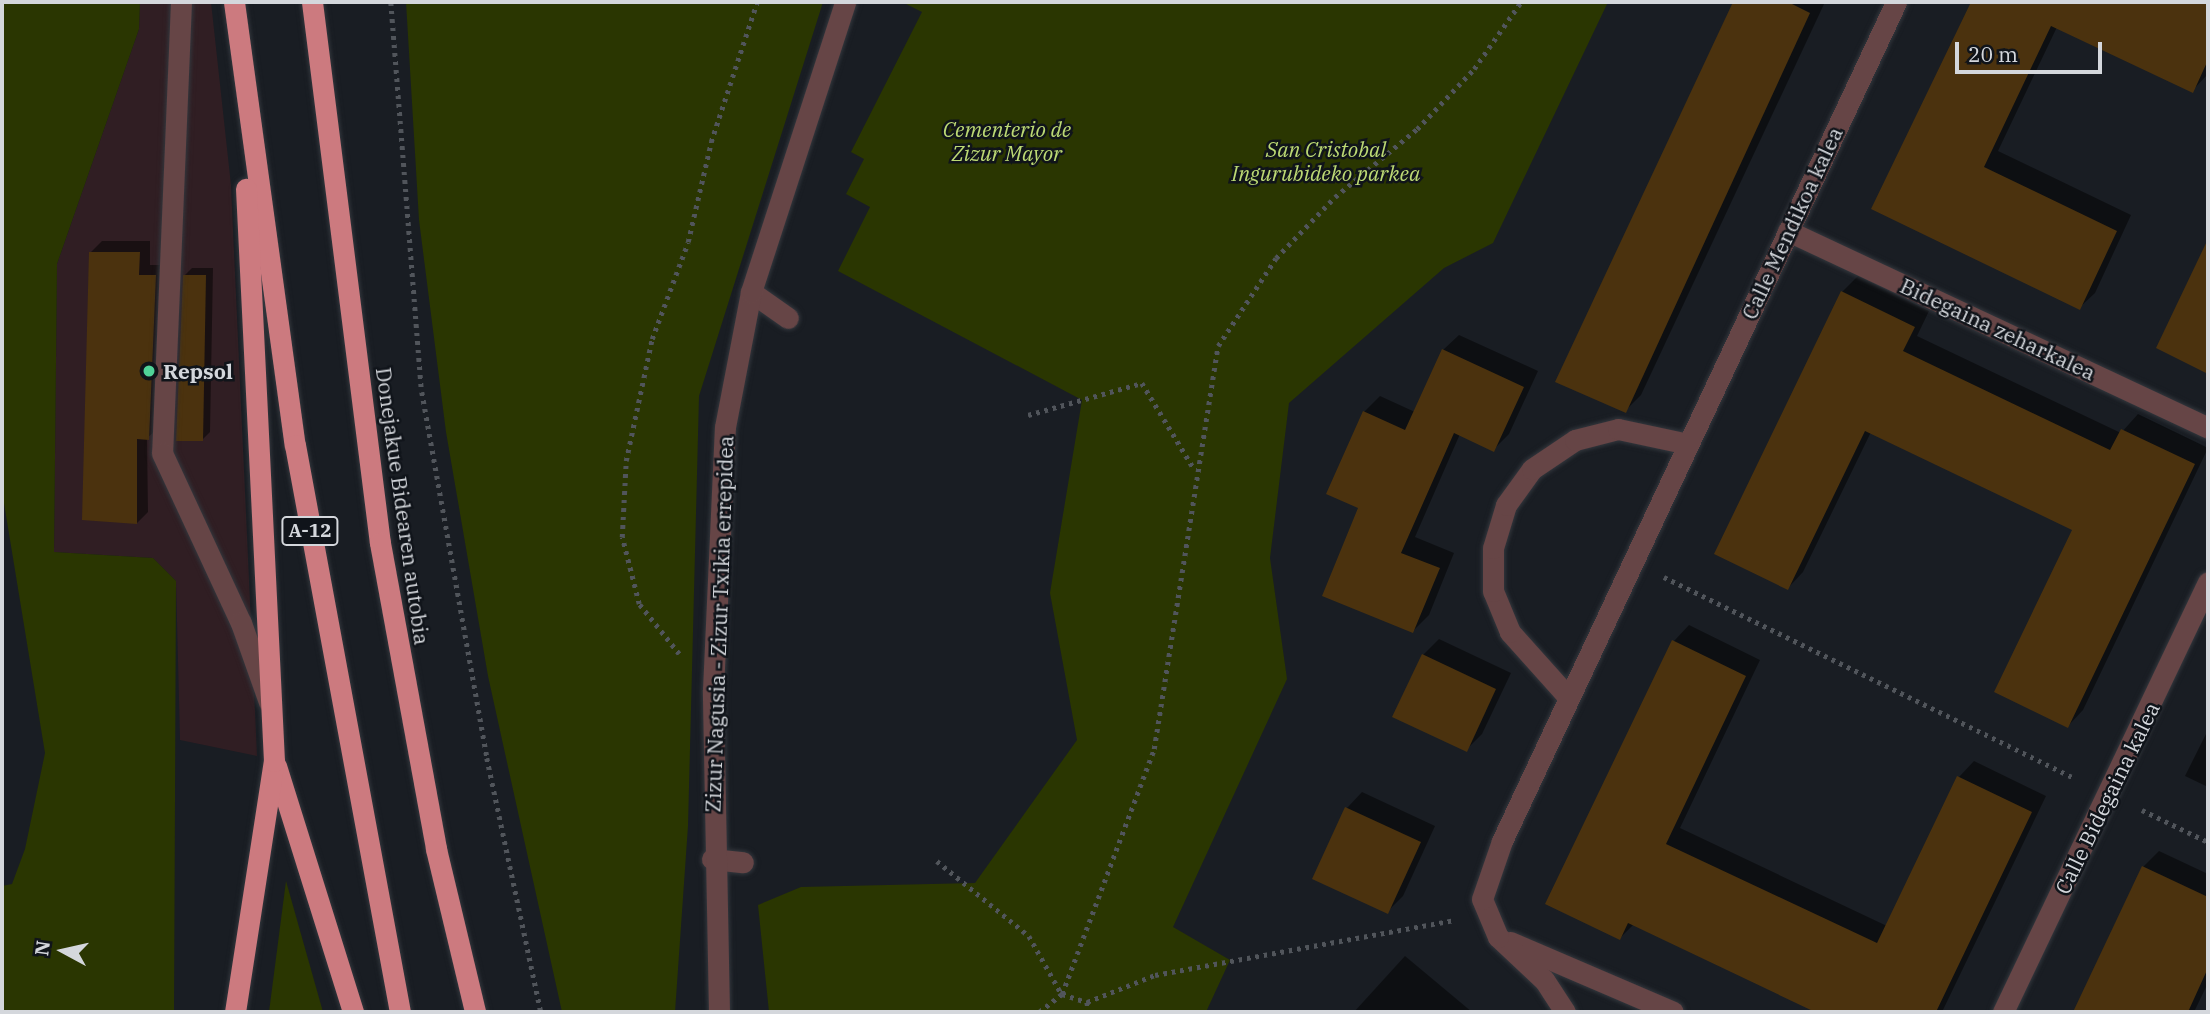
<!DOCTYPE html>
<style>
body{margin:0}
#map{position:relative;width:2210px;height:1014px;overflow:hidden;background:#191d23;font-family:"IBM Plex Serif",serif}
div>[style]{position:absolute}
.commercial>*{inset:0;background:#301e23}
.green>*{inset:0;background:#2a3601}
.shadow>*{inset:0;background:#0007}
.building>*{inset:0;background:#4b320e}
.path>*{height:4.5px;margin-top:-2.25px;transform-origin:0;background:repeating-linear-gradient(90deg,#51555b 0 3.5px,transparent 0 8.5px)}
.roads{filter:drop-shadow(0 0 2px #33373d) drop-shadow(0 0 2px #33373d)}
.minor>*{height:21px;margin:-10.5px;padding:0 10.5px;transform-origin:10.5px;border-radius:10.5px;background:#664546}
.highway>*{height:21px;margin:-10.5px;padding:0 10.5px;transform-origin:10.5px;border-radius:10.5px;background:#cc7a7f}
.dots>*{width:19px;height:19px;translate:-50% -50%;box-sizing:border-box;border:4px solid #10141a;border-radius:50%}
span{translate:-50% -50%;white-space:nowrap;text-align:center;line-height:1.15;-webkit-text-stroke:5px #10141a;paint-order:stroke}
.shield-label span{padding:2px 5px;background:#10141a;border:2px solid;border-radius:5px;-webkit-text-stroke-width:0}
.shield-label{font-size:19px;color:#d4d7dc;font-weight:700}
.park-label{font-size:21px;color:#bcd974;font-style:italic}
.street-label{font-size:21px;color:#d4d7dc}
.poi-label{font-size:21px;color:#d4d7dc;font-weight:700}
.left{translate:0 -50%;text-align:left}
.frame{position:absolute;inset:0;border:4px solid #d4d7dc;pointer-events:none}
.north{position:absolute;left:28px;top:916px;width:70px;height:70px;-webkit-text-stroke:5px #10141a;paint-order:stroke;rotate:278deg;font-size:19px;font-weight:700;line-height:28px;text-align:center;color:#d4d7dc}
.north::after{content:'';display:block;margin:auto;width:24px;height:32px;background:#d4d7dc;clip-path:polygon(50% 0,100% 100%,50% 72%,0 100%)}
.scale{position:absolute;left:1955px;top:42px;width:147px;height:32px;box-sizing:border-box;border:4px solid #d4d7dc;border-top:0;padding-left:9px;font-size:21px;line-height:24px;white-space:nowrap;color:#d4d7dc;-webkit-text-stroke:5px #10141a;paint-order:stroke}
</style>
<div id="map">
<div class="commercial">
<div style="clip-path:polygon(140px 2px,211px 2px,231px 185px,257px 756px,180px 740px,176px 581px,153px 558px,54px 552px,57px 264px,139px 29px)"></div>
</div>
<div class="green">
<div style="clip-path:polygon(2px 2px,140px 2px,139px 29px,57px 264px,54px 552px,153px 558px,176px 581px,174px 1012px,2px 1012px,2px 886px,12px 884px,25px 849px,45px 753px,2px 491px)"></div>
<div style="clip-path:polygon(406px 2px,823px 2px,699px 396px,688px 826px,675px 1012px,562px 1012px,488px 676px,446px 432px,419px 220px)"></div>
<div style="clip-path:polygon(902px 2px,1608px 2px,1493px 243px,1444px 268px,1289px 403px,1270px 558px,1287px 679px,1173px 927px,1230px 960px,1206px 1012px,769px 1012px,758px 905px,801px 887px,975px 883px,1077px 740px,1050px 593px,1082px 400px,838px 271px,870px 207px,846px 194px,864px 159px,851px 152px,922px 12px)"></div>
<div style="clip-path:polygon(286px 881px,323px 1012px,269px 1012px)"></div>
</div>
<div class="shadow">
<div style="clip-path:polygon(1734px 2px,1825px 2px,1641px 395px,1625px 411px,1557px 382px)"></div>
<div style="clip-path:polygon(1973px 2px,2208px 2px,2208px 74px,2192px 91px,2057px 27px,1998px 151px,2131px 215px,2095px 293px,2079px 308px,1873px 209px)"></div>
<div style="clip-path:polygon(102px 241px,150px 241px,150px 265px,167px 265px,160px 427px,147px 438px,148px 512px,137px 523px,91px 252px)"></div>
<div style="clip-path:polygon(2208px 243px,2208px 372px,2158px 348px)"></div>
<div style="clip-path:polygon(192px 268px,213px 268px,210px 432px,202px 440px,184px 276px)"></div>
<div style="clip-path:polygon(1858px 276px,1929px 311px,1917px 336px,2121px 433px,2138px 414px,2208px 448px,2083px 710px,2068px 726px,2074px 529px,1871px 432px,1803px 572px,1788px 588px,1842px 292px)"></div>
<div style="clip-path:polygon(1459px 335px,1538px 371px,1509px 434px,1494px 449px,1460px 434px,1415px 537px,1454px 553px,1429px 615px,1413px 631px,1360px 507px,1364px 412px,1380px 396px,1415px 412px,1443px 350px)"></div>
<div style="clip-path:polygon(1689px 625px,1760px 660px,1680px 828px,1887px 926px,1959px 777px,1974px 761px,2046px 796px,1942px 1012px,1819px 1012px,1634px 924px,1620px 938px,1674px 641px)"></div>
<div style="clip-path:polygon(1439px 639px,1511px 673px,1482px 734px,1466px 750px,1423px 655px)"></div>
<div style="clip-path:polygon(2208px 730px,2208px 787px,2185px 776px)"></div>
<div style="clip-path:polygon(1362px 792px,1435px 826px,1403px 896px,1387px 912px,1314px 878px,1347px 808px)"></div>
<div style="clip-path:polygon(2159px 851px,2208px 874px,2208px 983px,2194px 1012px,2075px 1012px,2143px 867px)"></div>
<div style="clip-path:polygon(1405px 956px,1472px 1012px,1354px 1012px)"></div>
</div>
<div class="building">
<div style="clip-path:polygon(1733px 2px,1788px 2px,1810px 13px,1626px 413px,1555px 382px)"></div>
<div style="clip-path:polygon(1971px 2px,2208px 2px,2208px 60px,2193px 93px,2051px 26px,1984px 167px,2117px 231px,2080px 310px,1871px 209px)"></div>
<div style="clip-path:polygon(2208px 239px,2208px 374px,2156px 348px)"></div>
<div style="clip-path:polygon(89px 252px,140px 252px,139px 275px,156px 275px,149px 440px,137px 439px,137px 524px,82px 520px)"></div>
<div style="clip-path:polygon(183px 275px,206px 275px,203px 441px,176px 441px)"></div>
<div style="clip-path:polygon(1841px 291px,1915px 327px,1903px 351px,2110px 450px,2121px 429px,2195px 464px,2068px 728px,1994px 692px,2072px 530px,1865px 431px,1788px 590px,1714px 554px)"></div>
<div style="clip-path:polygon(1442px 349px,1524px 387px,1494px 452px,1454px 433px,1401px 553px,1440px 568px,1413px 633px,1322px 596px,1358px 508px,1326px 494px,1363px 411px,1405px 430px)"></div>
<div style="clip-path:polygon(1672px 640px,1746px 676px,1666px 844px,1877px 943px,1957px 776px,2032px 812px,1936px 1012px,1815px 1012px,1628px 923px,1620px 940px,1545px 904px)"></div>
<div style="clip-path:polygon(1422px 654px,1496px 689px,1467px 752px,1392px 717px)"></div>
<div style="clip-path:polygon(1345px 807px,1421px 842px,1388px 914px,1312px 879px)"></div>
<div style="clip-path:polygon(2142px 866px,2208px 897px,2208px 968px,2188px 1012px,2073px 1012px)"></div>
</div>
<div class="path">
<div style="left:391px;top:2px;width:391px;rotate:85.5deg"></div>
<div style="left:422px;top:392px;width:372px;rotate:79.9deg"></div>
<div style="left:487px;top:758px;width:260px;rotate:78deg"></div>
<div style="left:1028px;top:415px;width:118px;rotate:-15.7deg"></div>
<div style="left:1142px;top:383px;width:100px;rotate:58.8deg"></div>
<div style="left:1664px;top:577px;width:454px;rotate:26.1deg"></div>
<div style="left:679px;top:654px;width:64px;rotate:-128.7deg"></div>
<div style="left:639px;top:604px;width:69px;rotate:-104.2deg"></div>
<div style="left:622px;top:537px;width:76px;rotate:-87deg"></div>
<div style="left:626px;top:461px;width:125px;rotate:-78deg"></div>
<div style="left:652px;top:339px;width:103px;rotate:-69.6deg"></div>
<div style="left:688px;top:242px;width:103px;rotate:-77deg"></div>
<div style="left:711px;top:142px;width:147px;rotate:-71.8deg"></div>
<div style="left:2142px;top:810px;width:73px;rotate:25.9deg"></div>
<div style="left:937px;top:861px;width:119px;rotate:39.2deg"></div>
<div style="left:1029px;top:936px;width:65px;rotate:60.7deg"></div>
<div style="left:1062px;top:994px;width:262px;rotate:-69.4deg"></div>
<div style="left:1154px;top:749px;width:408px;rotate:-81deg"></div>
<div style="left:1218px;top:346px;width:105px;rotate:-56.6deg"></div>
<div style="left:1276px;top:258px;width:85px;rotate:-46deg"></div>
<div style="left:1335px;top:197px;width:107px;rotate:-39.7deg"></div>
<div style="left:1417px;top:129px;width:83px;rotate:-46.5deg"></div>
<div style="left:1474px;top:69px;width:82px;rotate:-55deg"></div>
<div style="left:1087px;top:1002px;width:73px;rotate:-21.7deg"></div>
<div style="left:1155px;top:975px;width:304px;rotate:-10.4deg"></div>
<div style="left:1039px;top:1012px;width:29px;rotate:-38deg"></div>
<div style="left:1062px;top:994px;width:26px;rotate:18deg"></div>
<div style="left:1087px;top:1002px;width:10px;rotate:79deg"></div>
</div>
<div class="roads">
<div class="minor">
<div style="left:181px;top:2px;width:451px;rotate:92.4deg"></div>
<div style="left:162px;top:453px;width:187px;rotate:65.1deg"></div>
<div style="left:241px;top:623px;width:84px;rotate:70.5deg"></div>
<div style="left:1788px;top:231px;width:464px;rotate:25.1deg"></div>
<div style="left:751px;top:292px;width:45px;rotate:35.1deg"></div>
<div style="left:1569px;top:698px;width:89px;rotate:-131.8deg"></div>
<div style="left:1510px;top:632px;width:44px;rotate:-112.5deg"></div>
<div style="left:1493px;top:591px;width:43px;rotate:-90deg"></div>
<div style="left:1493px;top:548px;width:45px;rotate:-73.2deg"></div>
<div style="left:1506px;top:505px;width:44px;rotate:-54.2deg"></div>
<div style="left:1532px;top:469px;width:52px;rotate:-34deg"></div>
<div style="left:1575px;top:440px;width:44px;rotate:-14.3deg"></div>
<div style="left:1618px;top:429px;width:72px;rotate:12.1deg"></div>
<div style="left:712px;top:859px;width:31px;rotate:6deg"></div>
<div style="left:1510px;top:942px;width:177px;rotate:23.2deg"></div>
<div style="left:719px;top:1012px;width:322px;rotate:-91.1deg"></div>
<div style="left:713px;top:690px;width:263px;rotate:-87.4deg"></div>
<div style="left:725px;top:427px;width:137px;rotate:-79.1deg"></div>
<div style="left:751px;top:292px;width:305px;rotate:-72deg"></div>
<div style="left:1565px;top:1012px;width:38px;rotate:-123deg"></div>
<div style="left:1544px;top:980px;width:63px;rotate:-136.9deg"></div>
<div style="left:1498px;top:937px;width:41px;rotate:-112.8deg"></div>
<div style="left:1482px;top:899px;width:61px;rotate:-71deg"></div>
<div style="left:1502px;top:841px;width:927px;rotate:-64.84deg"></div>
<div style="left:2003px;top:1012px;width:476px;rotate:-64.5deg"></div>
</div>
<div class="highway">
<div style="left:234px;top:2px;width:447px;rotate:82.2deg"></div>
<div style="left:295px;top:445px;width:577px;rotate:79.51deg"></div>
<div style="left:312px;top:2px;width:545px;rotate:82.84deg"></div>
<div style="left:380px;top:543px;width:311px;rotate:79.6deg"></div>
<div style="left:436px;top:849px;width:168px;rotate:76.5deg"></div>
<div style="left:276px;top:766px;width:258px;rotate:72.6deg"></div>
<div style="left:235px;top:1012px;width:254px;rotate:-81.2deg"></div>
<div style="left:274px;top:761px;width:573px;rotate:-92.8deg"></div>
</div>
</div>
<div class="dots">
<div style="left:149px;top:371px;background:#50d398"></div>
</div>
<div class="shield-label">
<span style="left:310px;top:531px">A-12</span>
</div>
<div class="park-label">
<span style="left:1007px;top:141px">Cementerio de<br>Zizur Mayor</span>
<span style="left:1326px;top:161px">San Cristobal<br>Ingurubideko parkea</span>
</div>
<div class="street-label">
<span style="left:1792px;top:223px;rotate:-65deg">Calle Mendikoa kalea</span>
<span style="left:1998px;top:329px;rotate:25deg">Bidegaina zeharkalea</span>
<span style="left:403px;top:506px;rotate:82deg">Donejakue Bidearen autobia</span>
<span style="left:719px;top:624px;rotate:-88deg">Zizur Nagusia - Zizur Txikia errepidea</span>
<span style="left:2107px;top:798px;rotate:-64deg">Calle Bidegaina kalea</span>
</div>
<div class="poi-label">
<span class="left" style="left:163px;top:371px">Repsol</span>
</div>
<div class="frame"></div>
<div class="north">N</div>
<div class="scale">20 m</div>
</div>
